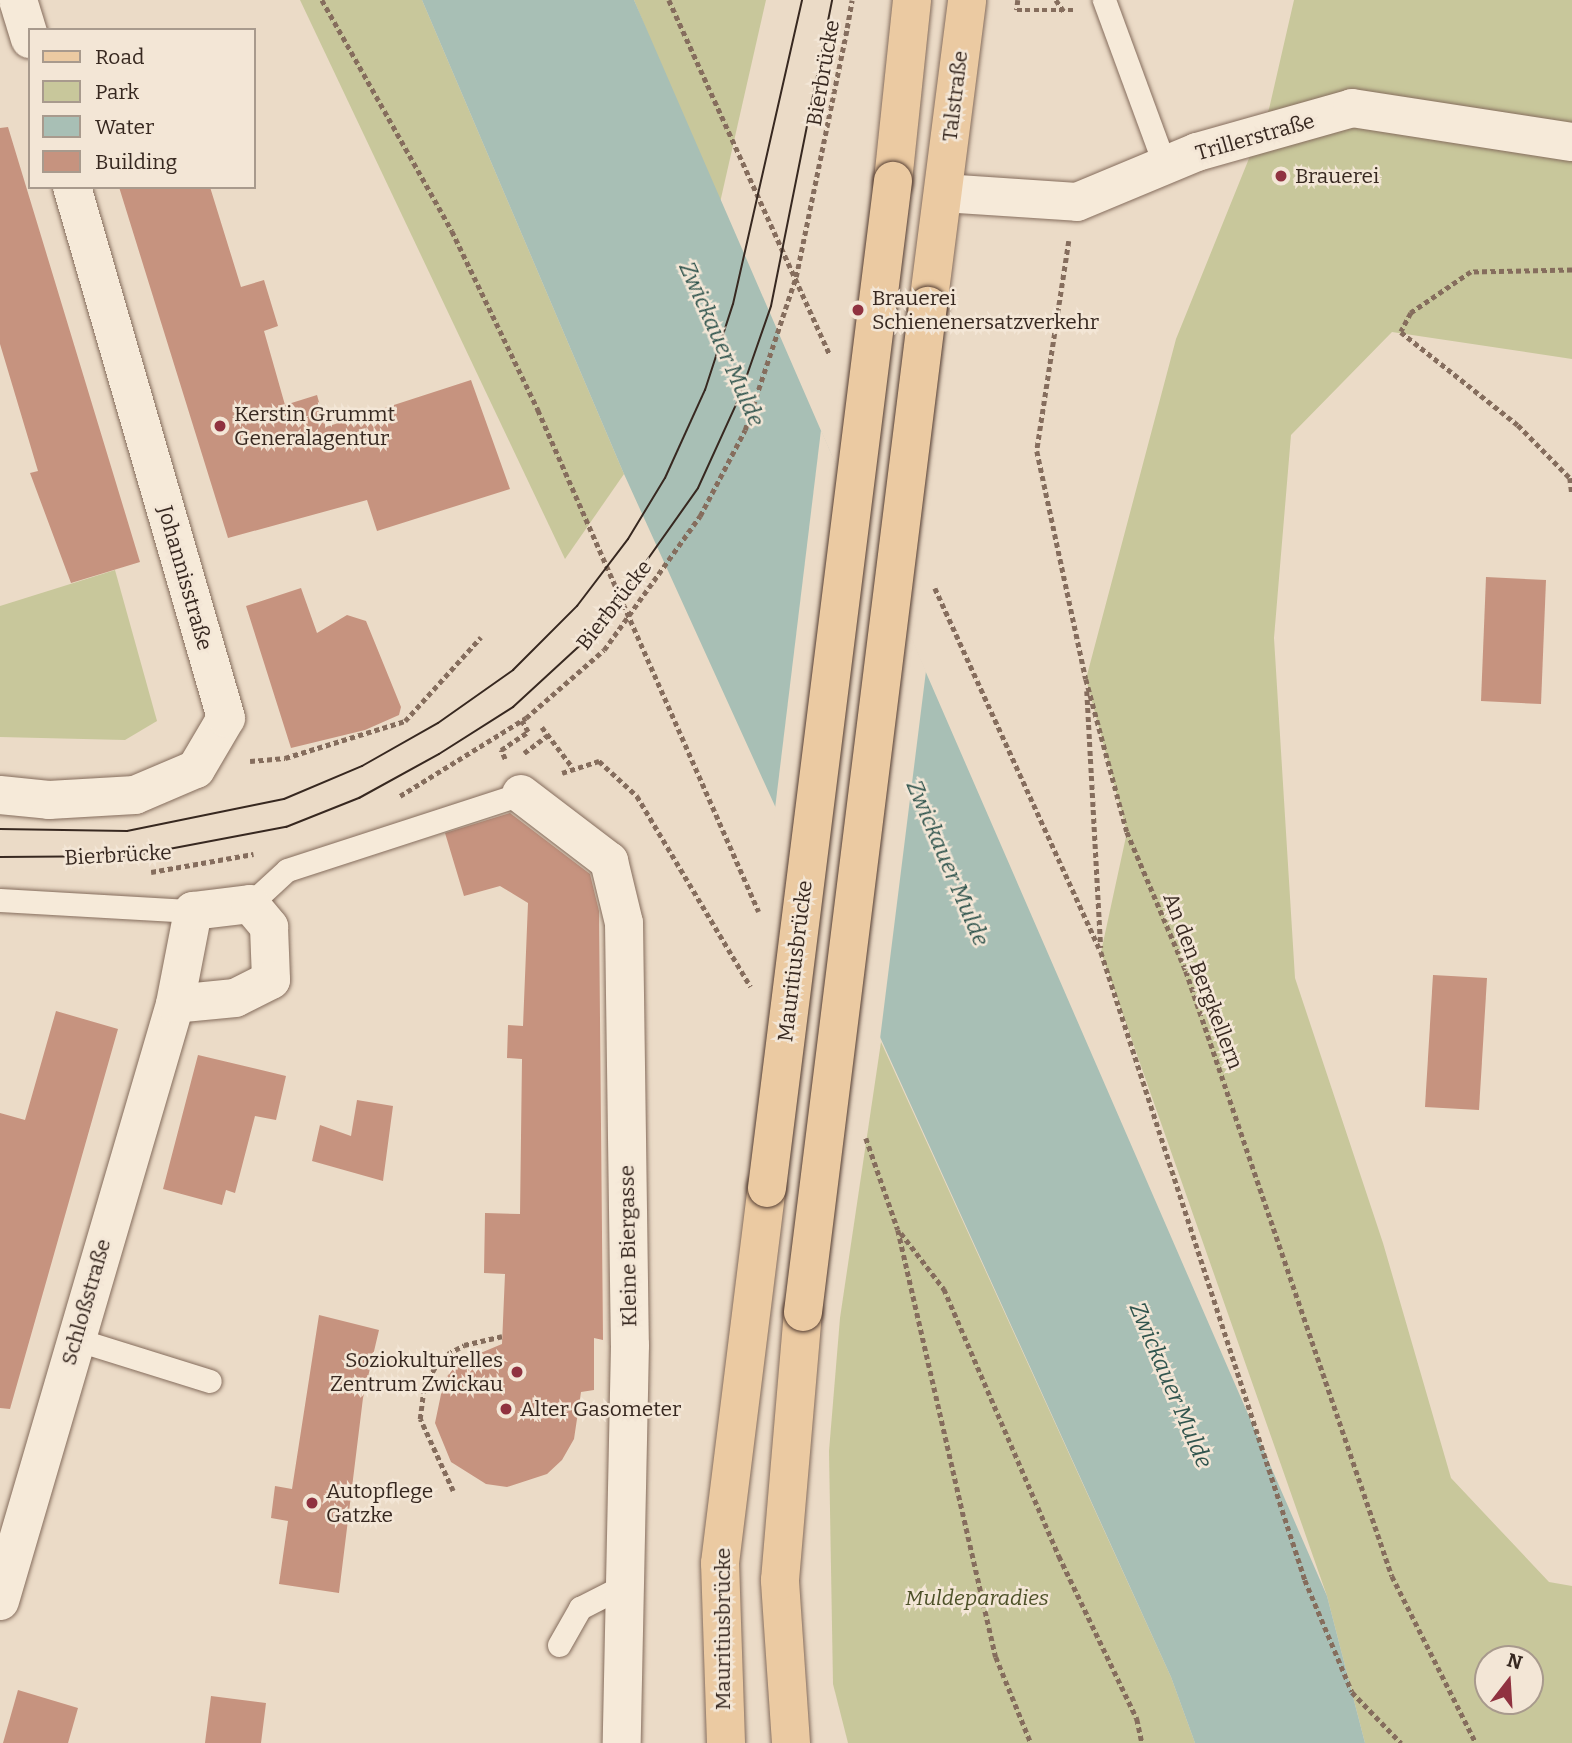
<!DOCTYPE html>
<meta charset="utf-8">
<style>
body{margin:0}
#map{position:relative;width:1572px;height:1743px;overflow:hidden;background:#ebdbc7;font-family:Bitter,serif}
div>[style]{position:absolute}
.green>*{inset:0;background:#c8c79b}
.water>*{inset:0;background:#a8bfb5}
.pier>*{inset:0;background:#ebdbc7}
.building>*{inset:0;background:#c6937f}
.path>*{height:4.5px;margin-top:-2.25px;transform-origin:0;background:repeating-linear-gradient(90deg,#856d5d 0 5px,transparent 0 8.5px)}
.roads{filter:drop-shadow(0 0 2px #856d5d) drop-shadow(0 0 2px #856d5d)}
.lane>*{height:23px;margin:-11.5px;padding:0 11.5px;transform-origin:11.5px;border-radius:11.5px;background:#f6ead9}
.street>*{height:38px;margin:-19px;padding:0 19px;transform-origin:19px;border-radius:19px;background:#f6ead9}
.primary>*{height:38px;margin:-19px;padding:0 19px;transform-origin:19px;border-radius:19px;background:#ebcaa2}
.tram>*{height:2px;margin:-1px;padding:0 1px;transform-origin:1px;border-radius:1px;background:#372820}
.path-bridge>*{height:4.5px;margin-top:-2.25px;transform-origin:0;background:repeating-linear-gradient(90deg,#856d5d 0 5px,transparent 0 8.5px)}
.bridges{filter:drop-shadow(0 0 2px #533c31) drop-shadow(0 0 2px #533c31)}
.primary-bridge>*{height:38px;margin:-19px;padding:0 19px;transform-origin:19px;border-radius:19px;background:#ebcaa2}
.dots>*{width:19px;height:19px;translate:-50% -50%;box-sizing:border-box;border:4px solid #f3e6d6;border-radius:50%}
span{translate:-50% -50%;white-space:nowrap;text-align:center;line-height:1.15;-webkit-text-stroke:5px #f3e6d6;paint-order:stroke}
.street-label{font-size:21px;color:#372820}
.poi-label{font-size:21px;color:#372820}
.left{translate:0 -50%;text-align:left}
.right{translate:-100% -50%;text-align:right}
.park-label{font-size:21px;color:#4d5128;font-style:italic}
.water-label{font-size:23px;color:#31554e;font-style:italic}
.legend{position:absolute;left:28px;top:28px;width:228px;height:161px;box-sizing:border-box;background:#f3e6d6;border:2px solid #a89a8d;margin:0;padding:9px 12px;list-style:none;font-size:21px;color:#372820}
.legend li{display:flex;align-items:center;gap:14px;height:35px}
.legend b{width:35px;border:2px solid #a89a8d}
.north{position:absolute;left:1474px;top:1645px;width:70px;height:70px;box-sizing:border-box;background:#f3e6d6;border:2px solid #a89a8d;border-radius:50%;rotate:17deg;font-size:19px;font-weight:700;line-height:28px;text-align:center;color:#372820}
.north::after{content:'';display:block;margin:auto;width:24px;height:32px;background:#903240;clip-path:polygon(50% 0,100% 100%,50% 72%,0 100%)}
</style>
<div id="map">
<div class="green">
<div style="clip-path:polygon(300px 0,422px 0,624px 474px,565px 559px)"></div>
<div style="clip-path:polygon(634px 0,766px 0,719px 207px)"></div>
<div style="clip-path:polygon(evenodd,1294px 0,1572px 0,1572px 359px,1392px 332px,1291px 435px,1274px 638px,1295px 978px,1383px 1243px,1451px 1478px,1549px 1582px,1572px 1586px,1572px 1743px,1365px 1743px,1327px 1596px,1101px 952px,1127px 832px,1086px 679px,1176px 339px,1269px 109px,1294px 0,1488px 1659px,1530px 1659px,1530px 1701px,1488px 1701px,1488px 1659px)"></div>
<div style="clip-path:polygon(115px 570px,157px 721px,125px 740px,0 737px,0 606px)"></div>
<div style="clip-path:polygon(881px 1042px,1171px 1677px,1195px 1743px,848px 1743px,833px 1684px,829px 1451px,840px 1318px)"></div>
</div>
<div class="water">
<div style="clip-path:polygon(422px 0,634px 0,1327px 1596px,1365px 1743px,1195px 1743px,1171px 1677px,624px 474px)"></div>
</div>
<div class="pier">
<div style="clip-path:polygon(821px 430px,926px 671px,879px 1047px,774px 817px)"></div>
</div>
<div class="building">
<div style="clip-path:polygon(8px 127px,140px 562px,71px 583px,30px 473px,38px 471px,0 344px,0 128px)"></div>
<div style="clip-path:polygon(119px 187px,210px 187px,241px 287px,264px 280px,278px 326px,264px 331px,285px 405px,317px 395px,326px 427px,471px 380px,510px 489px,377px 531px,367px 500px,228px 538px)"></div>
<div style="clip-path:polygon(1486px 577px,1546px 580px,1541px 704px,1481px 701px)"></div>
<div style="clip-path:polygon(301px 588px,317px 633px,347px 615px,366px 621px,401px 707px,399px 715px,365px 730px,291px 748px,246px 606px)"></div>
<div style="clip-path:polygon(510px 813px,590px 874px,599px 911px,603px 1340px,594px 1338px,594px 1390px,581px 1392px,574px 1439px,562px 1460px,547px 1474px,507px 1487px,486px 1484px,451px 1462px,435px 1423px,444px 1380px,459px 1362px,502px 1344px,505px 1274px,484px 1273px,485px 1213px,520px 1214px,522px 1059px,507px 1058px,508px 1025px,523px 1026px,528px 903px,500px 886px,464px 896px,445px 833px)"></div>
<div style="clip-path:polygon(1433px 975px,1487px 978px,1479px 1110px,1425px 1107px)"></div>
<div style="clip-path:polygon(56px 1011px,118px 1029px,10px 1409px,0 1408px,0 1113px,25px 1120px)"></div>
<div style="clip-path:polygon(198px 1055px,286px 1076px,276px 1120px,255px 1116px,235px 1193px,226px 1190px,222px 1205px,163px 1189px)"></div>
<div style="clip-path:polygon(357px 1100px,393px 1106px,383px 1181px,312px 1161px,320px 1125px,351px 1136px)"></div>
<div style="clip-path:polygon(319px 1315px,379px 1330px,363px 1398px,339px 1593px,279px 1584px,288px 1521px,271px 1518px,275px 1486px,292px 1489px)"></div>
<div style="clip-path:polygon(18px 1690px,78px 1708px,68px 1743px,3px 1743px)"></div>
<div style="clip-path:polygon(211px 1696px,266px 1703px,261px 1743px,205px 1743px)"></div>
</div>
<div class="path">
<div style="left:322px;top:0;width:265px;rotate:60.6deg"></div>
<div style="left:452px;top:231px;width:199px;rotate:64.3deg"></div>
<div style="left:538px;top:410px;width:548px;rotate:66.24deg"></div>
<div style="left:669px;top:0;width:388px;rotate:65.6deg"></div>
<div style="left:1018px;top:0;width:10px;rotate:96deg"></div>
<div style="left:1017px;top:10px;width:58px"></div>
<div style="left:1056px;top:0;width:16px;rotate:55deg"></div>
<div style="left:847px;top:28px;width:28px;rotate:-80deg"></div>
<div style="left:1069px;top:241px;width:212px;rotate:98.7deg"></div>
<div style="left:1037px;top:451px;width:233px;rotate:77.9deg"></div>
<div style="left:1086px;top:679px;width:158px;rotate:75deg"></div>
<div style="left:1127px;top:832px;width:151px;rotate:67deg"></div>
<div style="left:1186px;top:971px;width:639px;rotate:71.2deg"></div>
<div style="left:1392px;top:1576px;width:187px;rotate:63.3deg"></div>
<div style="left:1572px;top:270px;width:101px;rotate:178.9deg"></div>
<div style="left:1471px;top:272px;width:73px;rotate:145.7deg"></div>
<div style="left:1411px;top:313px;width:21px;rotate:118deg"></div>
<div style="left:1401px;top:332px;width:149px;rotate:38.5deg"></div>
<div style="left:1518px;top:425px;width:74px;rotate:45.5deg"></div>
<div style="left:1570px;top:478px;width:16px;rotate:83deg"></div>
<div style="left:935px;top:588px;width:400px;rotate:65.5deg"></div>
<div style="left:1101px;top:952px;width:660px;rotate:72deg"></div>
<div style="left:1305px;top:1580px;width:121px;rotate:67.2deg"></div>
<div style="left:1352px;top:1692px;width:71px;rotate:46.1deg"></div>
<div style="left:1087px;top:691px;width:257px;rotate:86.9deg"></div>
<div style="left:542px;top:727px;width:51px;rotate:52.9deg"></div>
<div style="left:524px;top:753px;width:30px;rotate:-37deg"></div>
<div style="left:505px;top:759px;width:10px;rotate:-114deg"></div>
<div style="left:501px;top:750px;width:32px;rotate:-34deg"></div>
<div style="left:528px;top:732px;width:13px;rotate:-119deg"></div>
<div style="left:250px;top:761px;width:35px;rotate:-5deg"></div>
<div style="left:285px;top:758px;width:126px;rotate:-17.1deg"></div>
<div style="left:405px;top:721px;width:113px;rotate:-47.9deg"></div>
<div style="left:562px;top:773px;width:39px;rotate:-18deg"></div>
<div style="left:599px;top:761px;width:52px;rotate:42.6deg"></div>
<div style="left:637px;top:796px;width:222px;rotate:59.2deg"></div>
<div style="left:400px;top:796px;width:148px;rotate:-31.8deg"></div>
<div style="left:151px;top:872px;width:104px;rotate:-10deg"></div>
<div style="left:866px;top:1138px;width:97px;rotate:70.8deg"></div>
<div style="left:898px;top:1230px;width:438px;rotate:77.1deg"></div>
<div style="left:996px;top:1657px;width:93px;rotate:67.9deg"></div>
<div style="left:901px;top:1233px;width:71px;rotate:52.5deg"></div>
<div style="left:944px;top:1289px;width:291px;rotate:66.7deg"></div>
<div style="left:1059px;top:1556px;width:181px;rotate:64.4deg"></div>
<div style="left:1137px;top:1719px;width:25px;rotate:78deg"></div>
<div style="left:453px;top:1491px;width:79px;rotate:-114.6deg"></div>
<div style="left:420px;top:1419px;width:32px;rotate:-83deg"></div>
<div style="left:424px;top:1387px;width:33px;rotate:-61deg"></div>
<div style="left:440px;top:1358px;width:27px;rotate:-28deg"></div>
<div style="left:464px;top:1345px;width:39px;rotate:-13deg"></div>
</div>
<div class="roads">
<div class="lane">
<div style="left:1104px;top:0;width:177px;rotate:69.8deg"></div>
<div style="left:0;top:900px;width:193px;rotate:3.3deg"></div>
<div style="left:250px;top:904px;width:50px;rotate:-42.6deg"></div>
<div style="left:287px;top:870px;width:246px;rotate:-18deg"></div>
<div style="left:75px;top:1339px;width:141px;rotate:17.3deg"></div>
<div style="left:559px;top:1645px;width:43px;rotate:-60.4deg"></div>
<div style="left:580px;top:1608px;width:48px;rotate:-27.1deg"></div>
</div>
<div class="street">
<div style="left:18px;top:0;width:41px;rotate:72.9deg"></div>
<div style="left:943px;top:193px;width:134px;rotate:3.8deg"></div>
<div style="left:1077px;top:202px;width:130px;rotate:-22.6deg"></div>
<div style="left:1197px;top:152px;width:161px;rotate:-15.8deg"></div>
<div style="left:1352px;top:108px;width:223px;rotate:8.8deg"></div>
<div style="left:521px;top:794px;width:111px;rotate:37.3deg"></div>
<div style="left:609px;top:861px;width:64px;rotate:76.4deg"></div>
<div style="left:624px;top:923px;width:422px;rotate:89.2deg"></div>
<div style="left:630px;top:1345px;width:398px;rotate:91.2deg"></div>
<div style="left:0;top:795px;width:49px;rotate:5.8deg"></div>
<div style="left:49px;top:800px;width:86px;rotate:-3.3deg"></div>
<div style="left:135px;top:795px;width:66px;rotate:-23.1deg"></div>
<div style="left:196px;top:769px;width:59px;rotate:-59.5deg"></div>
<div style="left:226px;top:718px;width:553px;rotate:-106.17deg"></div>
<div style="left:0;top:1601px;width:622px;rotate:-73.66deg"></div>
<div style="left:175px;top:1004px;width:95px;rotate:-79deg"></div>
<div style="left:193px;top:911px;width:57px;rotate:-7deg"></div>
<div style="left:250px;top:904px;width:30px;rotate:50deg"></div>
<div style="left:269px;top:927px;width:53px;rotate:87.8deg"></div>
<div style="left:271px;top:980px;width:40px;rotate:153.4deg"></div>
<div style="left:235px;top:998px;width:60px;rotate:174.3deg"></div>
</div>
<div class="primary">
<div style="left:893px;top:181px;width:182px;rotate:-84deg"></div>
<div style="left:928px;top:306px;width:308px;rotate:-82.7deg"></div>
<div style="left:726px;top:1743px;width:180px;rotate:-91.9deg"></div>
<div style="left:720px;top:1563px;width:378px;rotate:-82.9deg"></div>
<div style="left:791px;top:1743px;width:163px;rotate:-93.9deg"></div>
<div style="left:780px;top:1580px;width:269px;rotate:-85.1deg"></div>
</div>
</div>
<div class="tram">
<div style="left:0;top:829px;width:127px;rotate:0.9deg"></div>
<div style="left:127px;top:831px;width:160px;rotate:-11.5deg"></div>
<div style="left:284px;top:799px;width:85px;rotate:-22.9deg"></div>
<div style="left:362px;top:766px;width:87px;rotate:-29.5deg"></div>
<div style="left:438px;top:723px;width:92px;rotate:-35.2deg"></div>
<div style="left:513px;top:670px;width:91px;rotate:-45deg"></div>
<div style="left:577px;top:606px;width:84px;rotate:-52.7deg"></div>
<div style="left:628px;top:539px;width:71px;rotate:-58.8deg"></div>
<div style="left:665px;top:478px;width:97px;rotate:-65.6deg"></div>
<div style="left:705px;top:390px;width:90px;rotate:-72deg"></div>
<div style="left:733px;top:304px;width:312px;rotate:-77.2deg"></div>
<div style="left:0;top:857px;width:132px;rotate:-0.4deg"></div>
<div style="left:132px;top:856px;width:157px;rotate:-10.7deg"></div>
<div style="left:286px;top:827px;width:79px;rotate:-21.7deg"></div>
<div style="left:359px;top:798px;width:91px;rotate:-28.8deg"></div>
<div style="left:439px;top:754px;width:88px;rotate:-32.4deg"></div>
<div style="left:513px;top:707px;width:117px;rotate:-42.6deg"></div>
<div style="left:599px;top:628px;width:171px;rotate:-54.7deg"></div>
<div style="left:698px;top:488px;width:99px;rotate:-65.5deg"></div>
<div style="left:739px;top:398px;width:97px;rotate:-70.8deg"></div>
<div style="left:771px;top:306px;width:312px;rotate:-78.7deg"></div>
</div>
<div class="path-bridge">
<div style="left:526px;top:718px;width:103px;rotate:-41.1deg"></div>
<div style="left:604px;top:650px;width:165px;rotate:-54.4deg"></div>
<div style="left:700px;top:516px;width:97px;rotate:-62.4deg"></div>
<div style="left:745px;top:430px;width:161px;rotate:-71.6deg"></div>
<div style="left:796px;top:277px;width:254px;rotate:-78.4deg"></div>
</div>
<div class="bridges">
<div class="primary-bridge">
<div style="left:767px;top:1188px;width:1015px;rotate:-82.87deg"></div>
<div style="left:803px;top:1312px;width:1014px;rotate:-82.92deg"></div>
</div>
</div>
<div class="dots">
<div style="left:1281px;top:176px;background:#903240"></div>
<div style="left:858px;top:310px;background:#903240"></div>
<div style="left:220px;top:426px;background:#903240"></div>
<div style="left:517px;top:1372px;background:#903240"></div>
<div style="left:506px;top:1409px;background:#903240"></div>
<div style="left:312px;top:1503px;background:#903240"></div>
</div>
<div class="street-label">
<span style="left:823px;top:73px;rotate:-80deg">Bierbrücke</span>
<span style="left:955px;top:96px;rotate:-83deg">Talstraße</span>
<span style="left:1255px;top:137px;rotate:-16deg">Trillerstraße</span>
<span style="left:185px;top:578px;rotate:74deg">Johannisstraße</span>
<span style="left:614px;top:605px;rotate:-52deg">Bierbrücke</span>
<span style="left:118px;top:855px;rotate:-3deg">Bierbrücke</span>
<span style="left:795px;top:961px;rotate:-83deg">Mauritiusbrücke</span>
<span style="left:1203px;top:981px;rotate:69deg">An den Bergkellern</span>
<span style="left:628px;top:1246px;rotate:-91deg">Kleine Biergasse</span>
<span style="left:86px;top:1302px;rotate:-74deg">Schloßstraße</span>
<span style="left:723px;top:1629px;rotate:-90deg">Mauritiusbrücke</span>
</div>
<div class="poi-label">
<span class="left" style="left:1295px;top:176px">Brauerei</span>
<span class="left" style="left:872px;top:310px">Brauerei<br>Schienenersatzverkehr</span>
<span class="left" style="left:234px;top:426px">Kerstin Grummt<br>Generalagentur</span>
<span class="right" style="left:503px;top:1372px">Soziokulturelles<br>Zentrum Zwickau</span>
<span class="left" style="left:520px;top:1409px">Alter Gasometer</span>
<span class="left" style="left:326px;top:1503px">Autopflege<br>Gatzke</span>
</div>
<div class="park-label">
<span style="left:977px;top:1598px">Muldeparadies</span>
</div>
<div class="water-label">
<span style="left:722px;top:344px;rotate:66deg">Zwickauer Mulde</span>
<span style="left:948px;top:863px;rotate:67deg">Zwickauer Mulde</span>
<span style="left:1171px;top:1385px;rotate:67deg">Zwickauer Mulde</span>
</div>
<ul class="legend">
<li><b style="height:9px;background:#ebcaa2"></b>Road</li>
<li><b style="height:19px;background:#c8c79b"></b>Park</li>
<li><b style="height:19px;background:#a8bfb5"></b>Water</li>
<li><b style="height:19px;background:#c6937f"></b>Building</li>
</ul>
<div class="north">N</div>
</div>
